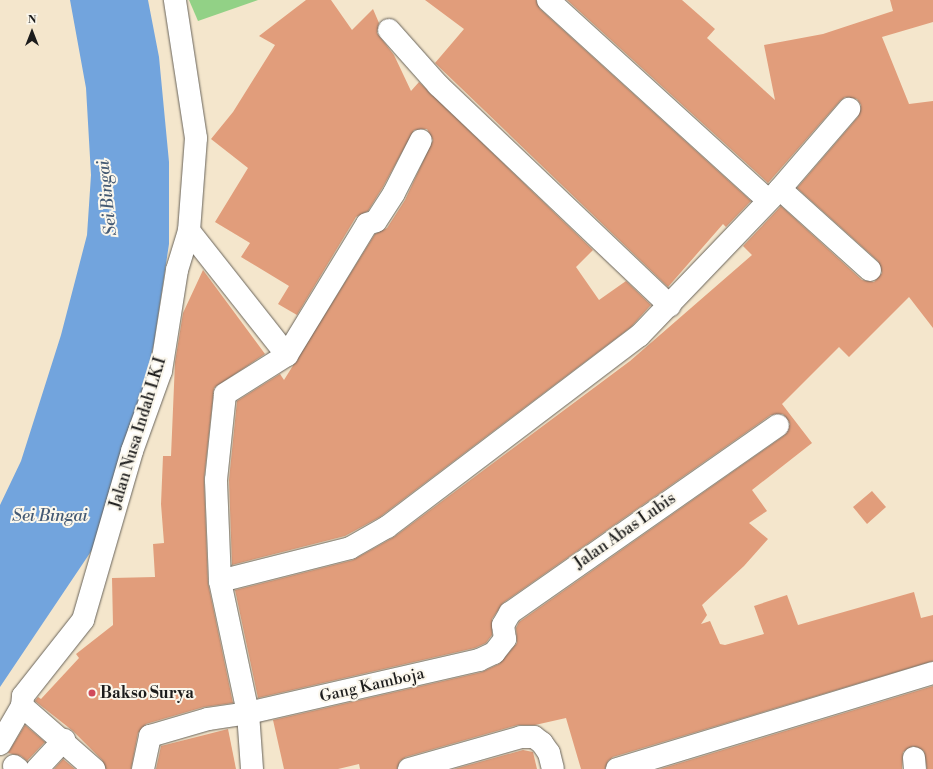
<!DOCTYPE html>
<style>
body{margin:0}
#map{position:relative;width:933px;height:769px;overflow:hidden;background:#f4e6cc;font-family:"Libre Bodoni",serif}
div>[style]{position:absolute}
.green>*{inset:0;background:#92d186}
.water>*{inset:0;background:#72a4dd}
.building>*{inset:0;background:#e19d7b}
.roads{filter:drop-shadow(0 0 1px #68635a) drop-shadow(0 0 1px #68635a)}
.minor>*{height:22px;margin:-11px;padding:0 11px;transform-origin:11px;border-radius:11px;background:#fff}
.dots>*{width:11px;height:11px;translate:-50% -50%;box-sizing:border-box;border:2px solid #fbf7ec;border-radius:50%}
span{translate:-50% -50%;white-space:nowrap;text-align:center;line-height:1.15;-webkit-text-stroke:4px #fbf7ec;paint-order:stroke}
.street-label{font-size:16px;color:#1c1c1c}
.poi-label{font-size:16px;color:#1c1c1c;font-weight:700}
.left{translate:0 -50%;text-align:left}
.water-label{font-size:17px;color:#435973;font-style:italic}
.north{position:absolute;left:12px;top:12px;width:40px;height:40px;-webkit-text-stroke:3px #fbf7ec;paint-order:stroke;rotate:0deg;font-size:11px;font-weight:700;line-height:16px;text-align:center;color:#1c1c1c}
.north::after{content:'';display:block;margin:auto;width:14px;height:18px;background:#1c1c1c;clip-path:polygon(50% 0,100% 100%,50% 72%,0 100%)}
</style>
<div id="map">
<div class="green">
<div style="clip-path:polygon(189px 0,258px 0,198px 21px)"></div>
</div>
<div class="water">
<div style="clip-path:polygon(70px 0,148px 0,159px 57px,169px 162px,169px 244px,154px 343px,132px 440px,92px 550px,0 687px,0 505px,21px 461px,61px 335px,87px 235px,91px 175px,86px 88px)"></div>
</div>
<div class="building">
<div style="clip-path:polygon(306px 0,331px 0,352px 30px,373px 9px,379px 23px,377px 33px,394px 55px,411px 91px,419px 82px,593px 250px,576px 267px,599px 300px,626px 281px,651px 305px,631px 327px,380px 517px,345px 536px,232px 565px,229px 480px,237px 401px,280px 374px,284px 380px,375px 234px,387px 228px,405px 200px,433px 140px,427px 129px,414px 130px,383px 187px,368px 211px,356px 217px,297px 315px,278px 304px,289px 286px,241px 257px,250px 243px,215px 222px,248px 168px,211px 139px,233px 112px,275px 45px,259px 36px)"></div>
<div style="clip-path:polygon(425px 0,536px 0,540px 9px,751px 201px,726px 227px,723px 224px,668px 287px,435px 63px,464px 29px)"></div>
<div style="clip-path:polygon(567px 0,682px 0,715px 29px,707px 38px,775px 100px,764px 45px,823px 34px,893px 11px,890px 0,933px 0,933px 22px,882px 37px,909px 104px,933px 101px,933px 328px,909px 297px,849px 357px,839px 347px,782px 404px,812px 443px,752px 490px,767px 511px,749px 523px,768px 539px,744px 566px,702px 605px,707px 615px,701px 624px,710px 621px,720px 644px,725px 645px,764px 634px,754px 606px,787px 595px,798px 625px,914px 592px,921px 618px,933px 615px,933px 661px,613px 757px,608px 761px,605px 769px,581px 769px,566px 718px,535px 725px,518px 725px,406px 757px,400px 761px,397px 769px,360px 769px,359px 764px,338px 769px,284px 769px,273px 720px,482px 672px,499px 664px,517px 643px,516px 628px,519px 622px,785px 435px,790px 424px,783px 414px,771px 415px,503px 603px,492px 619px,492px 635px,486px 643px,475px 648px,258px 698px,235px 590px,353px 560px,394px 537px,630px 361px,752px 255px,743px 246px,781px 206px,862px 280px,874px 282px,882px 273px,878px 261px,797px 188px,858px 117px,861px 105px,857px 99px,845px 97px,840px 101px,768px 183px)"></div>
<div style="clip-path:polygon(203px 270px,265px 354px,214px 388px,204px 479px,208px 583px,233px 703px,204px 707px,146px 724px,138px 733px,131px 769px,106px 769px,102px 760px,73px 731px,35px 701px,38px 697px,41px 699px,79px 658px,76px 654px,113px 625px,112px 578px,155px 577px,153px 544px,164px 543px,161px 504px,163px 456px,171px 456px,175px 362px,183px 313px)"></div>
<div style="clip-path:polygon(872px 491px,886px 507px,867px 524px,853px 507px)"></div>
<div style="clip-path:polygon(933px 686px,933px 769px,927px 769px,924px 751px,913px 746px,903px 752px,902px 769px,660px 769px)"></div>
<div style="clip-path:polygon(25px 725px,45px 742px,27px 761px,21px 756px,8px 753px)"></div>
<div style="clip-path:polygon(228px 729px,236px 769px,156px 769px,161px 746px)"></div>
<div style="clip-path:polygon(523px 750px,533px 752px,537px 769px,454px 769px)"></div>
<div style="clip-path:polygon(63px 759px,75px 769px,54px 769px)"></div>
</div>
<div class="roads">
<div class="minor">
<div style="left:548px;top:0;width:297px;rotate:42.3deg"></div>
<div style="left:389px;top:30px;width:74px;rotate:48.3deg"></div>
<div style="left:438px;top:85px;width:320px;rotate:43.6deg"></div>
<div style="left:780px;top:189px;width:106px;rotate:-49.2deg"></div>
<div style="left:189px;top:231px;width:158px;rotate:51.7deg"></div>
<div style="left:220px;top:581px;width:134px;rotate:-14.2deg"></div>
<div style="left:350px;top:548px;width:43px;rotate:-29.6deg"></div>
<div style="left:387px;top:527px;width:316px;rotate:-37.2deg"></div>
<div style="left:639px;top:336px;width:204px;rotate:-46.2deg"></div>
<div style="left:780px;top:189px;width:121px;rotate:42deg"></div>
<div style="left:22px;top:706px;width:96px;rotate:41.2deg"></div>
<div style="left:0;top:744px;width:44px;rotate:-59.9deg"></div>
<div style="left:22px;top:706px;width:10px;rotate:-84deg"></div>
<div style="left:23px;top:696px;width:97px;rotate:-51.7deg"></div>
<div style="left:83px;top:620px;width:176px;rotate:-73.8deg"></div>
<div style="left:132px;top:451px;width:85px;rotate:-70.1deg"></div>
<div style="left:161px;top:371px;width:102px;rotate:-81deg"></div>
<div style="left:177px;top:270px;width:41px;rotate:-72.9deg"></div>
<div style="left:189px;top:231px;width:93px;rotate:-85.7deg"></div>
<div style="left:196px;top:138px;width:140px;rotate:-98.7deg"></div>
<div style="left:914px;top:758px;width:11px;rotate:85deg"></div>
<div style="left:14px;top:766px;width:5px;rotate:37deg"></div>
<div style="left:37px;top:769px;width:40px;rotate:-47deg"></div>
<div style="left:143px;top:769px;width:34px;rotate:-78deg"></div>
<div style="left:150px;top:736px;width:60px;rotate:-16.3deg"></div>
<div style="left:208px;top:719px;width:40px;rotate:-8.5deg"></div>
<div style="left:248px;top:713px;width:237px;rotate:-12.9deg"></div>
<div style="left:479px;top:660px;width:17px;rotate:-25deg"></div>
<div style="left:494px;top:653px;width:18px;rotate:-52deg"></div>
<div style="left:505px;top:639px;width:14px;rotate:-98deg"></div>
<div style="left:503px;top:625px;width:14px;rotate:-60deg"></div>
<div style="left:510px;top:613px;width:327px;rotate:-35deg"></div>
<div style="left:252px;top:769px;width:56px;rotate:-94.1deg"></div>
<div style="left:248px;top:713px;width:135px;rotate:-102deg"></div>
<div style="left:220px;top:581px;width:101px;rotate:-92.3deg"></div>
<div style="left:216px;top:480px;width:86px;rotate:-84deg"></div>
<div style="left:225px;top:394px;width:73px;rotate:-32.2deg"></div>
<div style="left:287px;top:355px;width:153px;rotate:-58.6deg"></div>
<div style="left:367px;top:224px;width:9px;rotate:-18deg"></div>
<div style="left:376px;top:221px;width:33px;rotate:-57deg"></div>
<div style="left:394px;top:193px;width:59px;rotate:-63deg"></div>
<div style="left:409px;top:769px;width:116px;rotate:-15.9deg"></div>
<div style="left:521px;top:737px;width:13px"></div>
<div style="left:534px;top:737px;width:10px;rotate:37deg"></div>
<div style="left:542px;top:743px;width:12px;rotate:55deg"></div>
<div style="left:549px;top:753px;width:16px;rotate:76deg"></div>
<div style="left:617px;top:769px;width:330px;rotate:-16.9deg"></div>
</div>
</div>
<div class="dots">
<div style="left:92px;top:693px;background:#d1495b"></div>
</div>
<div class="street-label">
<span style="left:138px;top:433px;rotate:-73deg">Jalan Nusa Indah LK.I</span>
<span style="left:625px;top:531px;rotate:-35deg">Jalan Abas Lubis</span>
<span style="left:372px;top:685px;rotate:-13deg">Gang Kamboja</span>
</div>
<div class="poi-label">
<span class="left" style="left:100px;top:693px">Bakso Surya</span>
</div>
<div class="water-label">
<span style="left:108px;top:198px;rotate:-96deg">Sei Bingai</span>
<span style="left:50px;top:517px">Sei Bingai</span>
</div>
<div class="north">N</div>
</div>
